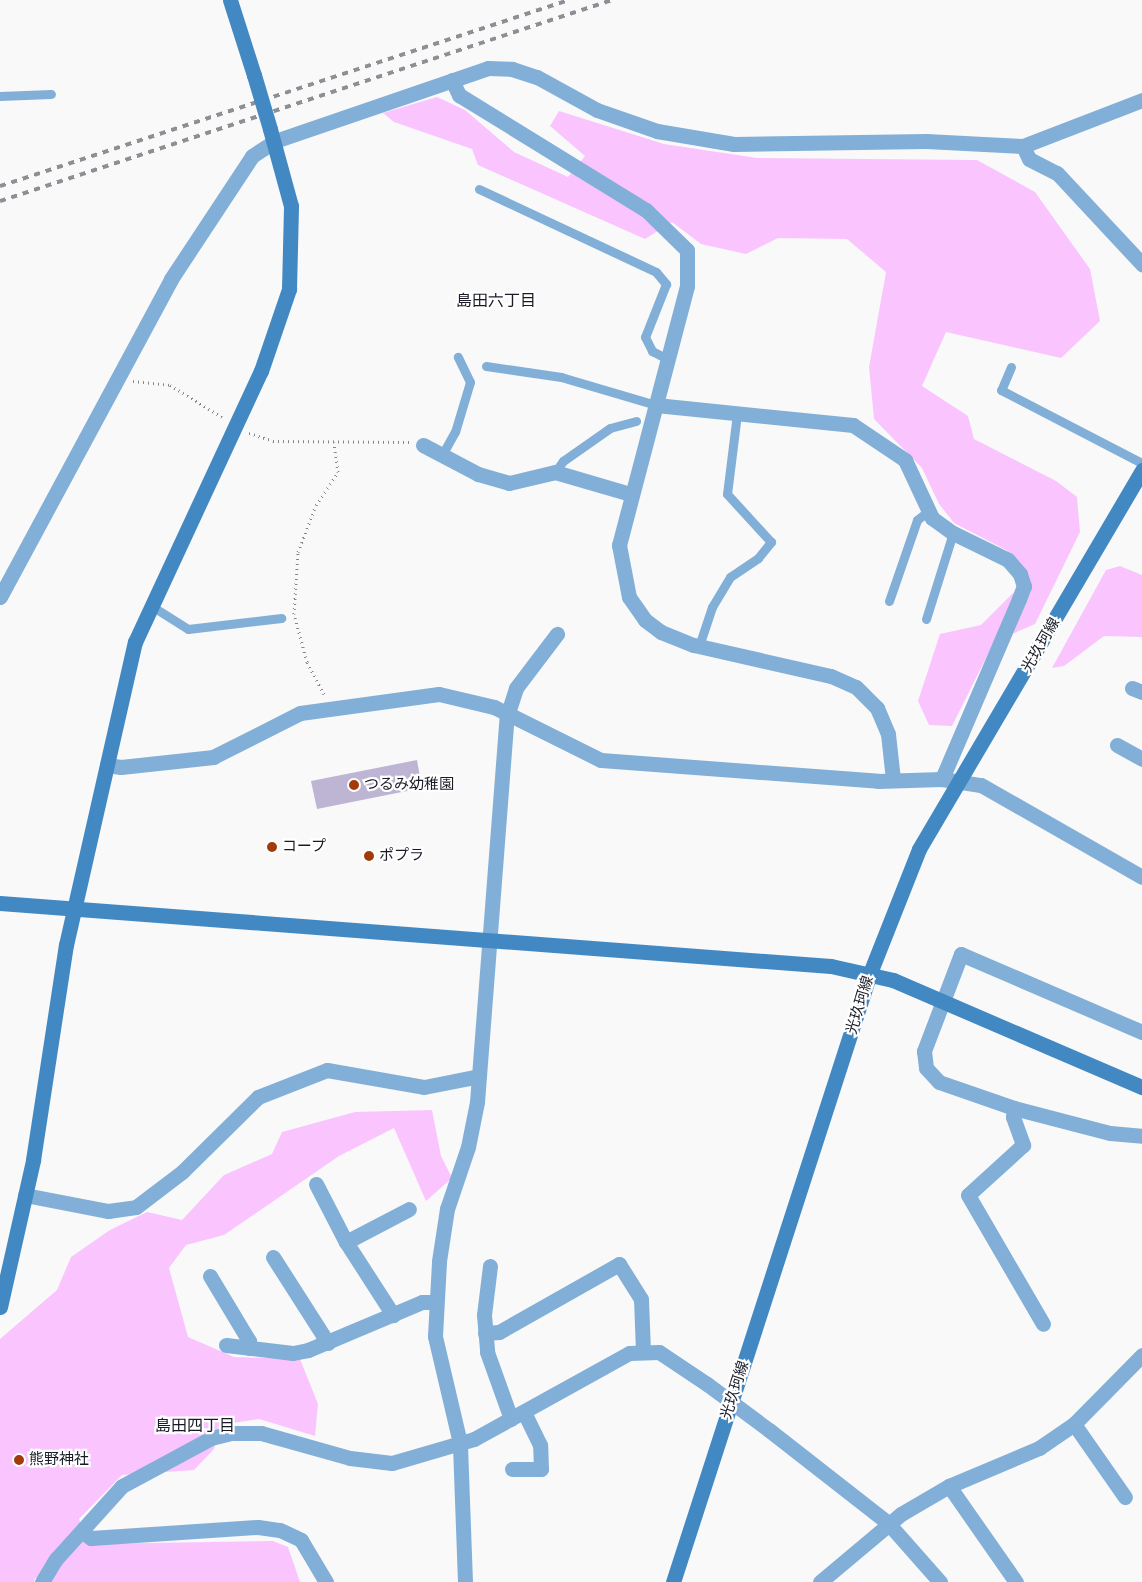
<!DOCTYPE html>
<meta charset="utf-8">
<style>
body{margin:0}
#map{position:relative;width:1142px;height:1582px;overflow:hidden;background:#f9f9f9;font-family:"Varela Round","Noto Sans JP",sans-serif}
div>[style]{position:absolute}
.green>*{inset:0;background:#fac5fe}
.building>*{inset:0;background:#bdb5d3}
.path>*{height:3px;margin-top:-1.5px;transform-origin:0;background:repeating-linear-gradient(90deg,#86878d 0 1px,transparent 0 5px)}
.lane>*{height:9px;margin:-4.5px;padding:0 4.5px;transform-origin:4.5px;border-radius:4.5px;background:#82afd7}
.street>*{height:15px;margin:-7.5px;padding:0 7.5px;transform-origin:7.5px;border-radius:7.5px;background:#82afd7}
.secondary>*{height:15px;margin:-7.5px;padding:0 7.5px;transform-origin:7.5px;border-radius:7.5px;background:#4289c4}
.rail>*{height:4px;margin-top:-2px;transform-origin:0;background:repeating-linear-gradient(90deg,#8d8f94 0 6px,transparent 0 12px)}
.street-bridge>*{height:15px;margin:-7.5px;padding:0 7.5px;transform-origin:7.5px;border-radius:7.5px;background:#82afd7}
.secondary-bridge>*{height:15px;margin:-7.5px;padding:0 7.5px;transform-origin:7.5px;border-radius:7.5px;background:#4289c4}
.dots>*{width:14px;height:14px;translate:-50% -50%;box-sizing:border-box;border:2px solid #fff;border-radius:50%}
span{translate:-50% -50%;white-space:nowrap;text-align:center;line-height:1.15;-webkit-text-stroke:4.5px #fff;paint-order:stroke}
.street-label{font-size:15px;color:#181b26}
.poi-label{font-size:15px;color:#181b26}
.left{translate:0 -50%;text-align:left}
.neighbourhood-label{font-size:16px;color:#181b26}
</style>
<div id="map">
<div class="green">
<div style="clip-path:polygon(437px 97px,465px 110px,514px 152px,568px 177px,585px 156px,550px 126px,559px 111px,664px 144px,757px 158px,977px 160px,1035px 192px,1090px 269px,1100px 321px,1061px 358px,946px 332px,922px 386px,968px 416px,974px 439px,1056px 481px,1077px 497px,1080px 532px,1035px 624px,994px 642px,952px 726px,929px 725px,918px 701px,940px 634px,981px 625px,1014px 592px,1024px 568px,1006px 550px,954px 523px,939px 504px,922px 468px,874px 419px,869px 367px,886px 272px,847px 239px,778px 238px,746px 254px,701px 244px,672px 222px,645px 239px,478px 165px,472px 149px,394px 122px,383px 113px)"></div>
<div style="clip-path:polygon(1120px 566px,1142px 575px,1142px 637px,1104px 636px,1064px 666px,1052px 668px,1106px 570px)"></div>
<div style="clip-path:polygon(432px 1110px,441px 1156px,452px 1178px,426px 1201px,394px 1128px,339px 1156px,224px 1235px,186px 1245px,169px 1268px,188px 1337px,234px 1357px,300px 1359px,318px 1404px,315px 1436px,259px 1419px,219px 1425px,214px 1449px,194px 1470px,122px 1475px,79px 1519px,88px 1544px,273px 1541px,288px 1547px,300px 1582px,48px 1582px,49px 1577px,35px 1578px,34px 1582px,0 1582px,0 1339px,57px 1290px,71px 1257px,110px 1230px,147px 1212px,182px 1220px,224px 1175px,272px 1154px,282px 1132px,355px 1112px)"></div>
</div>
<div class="building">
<div style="clip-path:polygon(417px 760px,422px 788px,317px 809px,311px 781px)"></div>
</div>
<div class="path">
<div style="left:133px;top:381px;width:37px;rotate:6deg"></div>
<div style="left:170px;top:385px;width:61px;rotate:31.6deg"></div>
<div style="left:249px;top:433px;width:25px;rotate:18deg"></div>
<div style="left:273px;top:441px;width:136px;rotate:0.4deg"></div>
<div style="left:324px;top:694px;width:36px;rotate:-118deg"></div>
<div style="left:307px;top:662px;width:50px;rotate:-105.2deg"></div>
<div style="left:294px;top:614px;width:62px;rotate:-86.3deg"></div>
<div style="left:298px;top:552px;width:50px;rotate:-69deg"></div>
<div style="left:316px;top:505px;width:40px;rotate:-56deg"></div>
<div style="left:338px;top:472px;width:30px;rotate:-98deg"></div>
</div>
<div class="lane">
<div style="left:0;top:96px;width:51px;rotate:-2.2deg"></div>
<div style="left:479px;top:189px;width:195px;rotate:25.1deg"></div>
<div style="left:656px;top:272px;width:16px;rotate:50deg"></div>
<div style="left:666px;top:284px;width:57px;rotate:111.6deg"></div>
<div style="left:645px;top:337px;width:16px;rotate:63deg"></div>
<div style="left:652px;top:351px;width:18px;rotate:27deg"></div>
<div style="left:486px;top:366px;width:76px;rotate:8.3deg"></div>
<div style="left:561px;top:377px;width:99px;rotate:16.4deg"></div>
<div style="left:1011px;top:367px;width:25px;rotate:113deg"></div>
<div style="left:1001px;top:390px;width:159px;rotate:27.4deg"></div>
<div style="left:442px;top:455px;width:26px;rotate:-61deg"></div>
<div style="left:455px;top:432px;width:52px;rotate:-73.3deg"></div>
<div style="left:470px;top:382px;width:28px;rotate:-116deg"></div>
<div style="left:555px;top:472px;width:14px;rotate:-54deg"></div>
<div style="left:563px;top:461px;width:57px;rotate:-35.1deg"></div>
<div style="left:610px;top:428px;width:27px;rotate:-15deg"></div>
<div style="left:889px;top:601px;width:86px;rotate:-70.9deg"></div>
<div style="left:917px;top:520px;width:14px;rotate:-39deg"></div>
<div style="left:150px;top:605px;width:45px;rotate:32.3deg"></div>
<div style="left:188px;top:629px;width:94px;rotate:-6.7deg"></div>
<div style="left:926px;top:619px;width:90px;rotate:-72.6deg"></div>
<div style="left:699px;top:646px;width:41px;rotate:-71.6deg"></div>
<div style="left:712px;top:607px;width:35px;rotate:-59deg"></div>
<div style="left:730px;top:577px;width:34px;rotate:-34deg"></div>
<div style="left:758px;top:558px;width:21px;rotate:-51deg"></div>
<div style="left:771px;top:542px;width:65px;rotate:-132.5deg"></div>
<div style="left:727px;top:494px;width:81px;rotate:-82.9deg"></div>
</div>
<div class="street">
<div style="left:452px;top:80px;width:17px;rotate:65deg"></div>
<div style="left:459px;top:95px;width:220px;rotate:31.6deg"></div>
<div style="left:646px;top:210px;width:57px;rotate:44.3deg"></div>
<div style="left:687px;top:250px;width:36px;rotate:90deg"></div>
<div style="left:687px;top:286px;width:268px;rotate:104.7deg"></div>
<div style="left:619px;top:545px;width:53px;rotate:79.1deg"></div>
<div style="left:629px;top:597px;width:28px;rotate:55deg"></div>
<div style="left:645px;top:620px;width:20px;rotate:37deg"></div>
<div style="left:661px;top:632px;width:35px;rotate:22deg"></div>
<div style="left:694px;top:645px;width:140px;rotate:12.8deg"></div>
<div style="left:831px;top:676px;width:27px;rotate:24deg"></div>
<div style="left:856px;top:687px;width:30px;rotate:45deg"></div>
<div style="left:877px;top:708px;width:28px;rotate:67deg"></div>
<div style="left:888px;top:734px;width:45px;rotate:83.7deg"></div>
<div style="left:1023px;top:146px;width:14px;rotate:65deg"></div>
<div style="left:1029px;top:159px;width:31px;rotate:27deg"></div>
<div style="left:1057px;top:173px;width:125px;rotate:47deg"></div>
<div style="left:656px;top:405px;width:198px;rotate:5.8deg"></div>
<div style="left:853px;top:425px;width:63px;rotate:33.9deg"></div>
<div style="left:905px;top:460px;width:64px;rotate:65deg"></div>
<div style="left:932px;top:518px;width:26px;rotate:36deg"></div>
<div style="left:953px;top:533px;width:61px;rotate:26.1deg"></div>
<div style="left:1008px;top:560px;width:18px;rotate:49deg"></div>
<div style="left:1020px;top:574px;width:13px;rotate:72deg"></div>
<div style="left:1024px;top:586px;width:14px;rotate:111deg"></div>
<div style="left:1019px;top:599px;width:196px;rotate:113.2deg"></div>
<div style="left:423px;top:445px;width:62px;rotate:27.8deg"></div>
<div style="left:478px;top:474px;width:32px;rotate:16deg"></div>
<div style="left:509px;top:483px;width:47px;rotate:-13.4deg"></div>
<div style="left:555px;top:472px;width:78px;rotate:16.3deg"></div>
<div style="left:0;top:597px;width:361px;rotate:-61.7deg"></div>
<div style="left:171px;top:279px;width:147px;rotate:-56.6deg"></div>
<div style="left:252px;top:156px;width:27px;rotate:-33deg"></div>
<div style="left:275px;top:141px;width:225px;rotate:-18.9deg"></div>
<div style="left:488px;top:68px;width:24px;rotate:2deg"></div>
<div style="left:512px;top:69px;width:26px;rotate:18deg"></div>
<div style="left:537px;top:77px;width:68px;rotate:28.8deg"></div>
<div style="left:597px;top:110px;width:64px;rotate:19.3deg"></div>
<div style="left:657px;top:131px;width:78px;rotate:9.6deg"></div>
<div style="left:734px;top:144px;width:192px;rotate:-0.9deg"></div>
<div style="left:926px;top:141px;width:97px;rotate:3deg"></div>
<div style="left:1023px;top:146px;width:128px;rotate:-21.1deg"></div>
<div style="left:1132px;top:688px;width:11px;rotate:22deg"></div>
<div style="left:1117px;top:745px;width:29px;rotate:29deg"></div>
<div style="left:107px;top:765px;width:14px;rotate:8deg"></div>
<div style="left:121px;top:767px;width:93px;rotate:-6.2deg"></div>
<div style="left:213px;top:757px;width:97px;rotate:-26.8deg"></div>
<div style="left:300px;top:713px;width:140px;rotate:-7.8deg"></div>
<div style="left:439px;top:694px;width:57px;rotate:13.3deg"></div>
<div style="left:494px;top:707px;width:119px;rotate:26.4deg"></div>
<div style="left:601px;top:760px;width:278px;rotate:4.3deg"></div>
<div style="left:878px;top:781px;width:64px;rotate:-1.8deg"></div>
<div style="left:942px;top:779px;width:39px;rotate:9deg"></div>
<div style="left:981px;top:785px;width:185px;rotate:29.7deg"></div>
<div style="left:1142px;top:1032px;width:197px;rotate:-156.7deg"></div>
<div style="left:961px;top:954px;width:104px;rotate:110.9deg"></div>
<div style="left:924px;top:1051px;width:17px;rotate:83deg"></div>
<div style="left:926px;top:1068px;width:19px;rotate:47deg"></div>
<div style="left:939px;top:1082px;width:79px;rotate:19.1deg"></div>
<div style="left:1014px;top:1108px;width:99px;rotate:14.6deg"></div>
<div style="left:1110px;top:1133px;width:32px;rotate:5deg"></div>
<div style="left:1014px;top:1108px;width:9px;rotate:96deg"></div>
<div style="left:1013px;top:1117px;width:30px;rotate:70deg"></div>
<div style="left:1023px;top:1145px;width:74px;rotate:137.7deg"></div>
<div style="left:968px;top:1195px;width:149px;rotate:59.8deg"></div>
<div style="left:316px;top:1184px;width:65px;rotate:62.7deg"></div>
<div style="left:346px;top:1242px;width:87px;rotate:57.2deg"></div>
<div style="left:25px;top:1195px;width:85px;rotate:10.9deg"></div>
<div style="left:108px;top:1211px;width:28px;rotate:-8deg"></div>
<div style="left:136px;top:1207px;width:58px;rotate:-37.3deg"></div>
<div style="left:182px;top:1172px;width:107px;rotate:-44.6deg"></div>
<div style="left:258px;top:1097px;width:74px;rotate:-21.4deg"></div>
<div style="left:327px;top:1070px;width:98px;rotate:9.9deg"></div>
<div style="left:424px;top:1087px;width:56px;rotate:-11.3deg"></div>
<div style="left:346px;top:1242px;width:71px;rotate:-27.6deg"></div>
<div style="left:273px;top:1257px;width:102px;rotate:57.4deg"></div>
<div style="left:490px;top:1266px;width:49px;rotate:97deg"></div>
<div style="left:484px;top:1315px;width:37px;rotate:85deg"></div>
<div style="left:487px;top:1352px;width:71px;rotate:70.3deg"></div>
<div style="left:210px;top:1276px;width:76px;rotate:59deg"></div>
<div style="left:249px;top:1341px;width:7px;rotate:90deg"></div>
<div style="left:485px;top:1333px;width:14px;rotate:-4deg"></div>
<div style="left:499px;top:1332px;width:138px;rotate:-29.5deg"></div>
<div style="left:619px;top:1264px;width:41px;rotate:57.8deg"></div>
<div style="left:641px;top:1299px;width:52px;rotate:87.8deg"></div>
<div style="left:226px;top:1345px;width:67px;rotate:6.8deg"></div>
<div style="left:293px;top:1353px;width:15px;rotate:-11deg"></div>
<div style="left:308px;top:1350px;width:124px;rotate:-22.8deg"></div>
<div style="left:422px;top:1302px;width:13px"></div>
<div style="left:1074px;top:1424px;width:89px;rotate:55.1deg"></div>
<div style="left:769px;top:1430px;width:151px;rotate:38deg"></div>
<div style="left:888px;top:1523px;width:79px;rotate:48.6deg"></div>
<div style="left:512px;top:1469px;width:29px"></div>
<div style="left:541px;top:1469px;width:24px;rotate:-92deg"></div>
<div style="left:540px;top:1445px;width:37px;rotate:-116deg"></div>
<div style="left:949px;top:1486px;width:117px;rotate:55.1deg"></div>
<div style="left:82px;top:1532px;width:11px;rotate:34deg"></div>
<div style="left:91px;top:1538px;width:167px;rotate:-3.8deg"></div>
<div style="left:258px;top:1527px;width:22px;rotate:8deg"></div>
<div style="left:280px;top:1530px;width:23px;rotate:25deg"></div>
<div style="left:301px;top:1540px;width:49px;rotate:59.2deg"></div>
<div style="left:42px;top:1582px;width:27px;rotate:-59deg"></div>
<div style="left:56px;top:1559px;width:98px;rotate:-47.9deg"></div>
<div style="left:122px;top:1486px;width:101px;rotate:-28.3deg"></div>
<div style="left:211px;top:1438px;width:21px;rotate:-14deg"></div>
<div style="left:231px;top:1433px;width:30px"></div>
<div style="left:261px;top:1433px;width:92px;rotate:15.7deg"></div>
<div style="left:350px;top:1458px;width:42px;rotate:6.8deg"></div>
<div style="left:392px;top:1463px;width:85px;rotate:-16.3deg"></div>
<div style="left:474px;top:1439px;width:177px;rotate:-29deg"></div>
<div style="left:629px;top:1353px;width:30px;rotate:-2deg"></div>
<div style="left:659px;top:1352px;width:58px;rotate:33.7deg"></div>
<div style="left:465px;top:1582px;width:139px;rotate:-92.1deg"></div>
<div style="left:460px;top:1443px;width:110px;rotate:-103.2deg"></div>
<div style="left:435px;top:1336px;width:75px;rotate:-86.9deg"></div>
<div style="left:439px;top:1261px;width:53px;rotate:-81.3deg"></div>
<div style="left:447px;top:1209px;width:65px;rotate:-71.3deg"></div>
<div style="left:468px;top:1147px;width:46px;rotate:-78.7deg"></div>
<div style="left:477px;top:1102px;width:387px;rotate:-85.6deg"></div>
<div style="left:507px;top:716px;width:29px;rotate:-72deg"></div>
<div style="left:516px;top:688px;width:68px;rotate:-52.8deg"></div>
<div style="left:820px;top:1582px;width:106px;rotate:-40deg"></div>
<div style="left:901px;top:1514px;width:56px;rotate:-30.3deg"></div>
<div style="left:949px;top:1486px;width:98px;rotate:-22.9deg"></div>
<div style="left:1039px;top:1448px;width:42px;rotate:-34.4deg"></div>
<div style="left:1074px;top:1424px;width:97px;rotate:-45.4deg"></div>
</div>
<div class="secondary">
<div style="left:230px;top:0;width:79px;rotate:72.3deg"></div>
<div style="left:0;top:903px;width:833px;rotate:4.34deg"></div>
<div style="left:831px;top:966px;width:64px;rotate:12.7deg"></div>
<div style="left:893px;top:980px;width:271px;rotate:23.3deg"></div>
<div style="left:0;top:1307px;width:151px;rotate:-77.3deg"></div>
<div style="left:33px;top:1160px;width:218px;rotate:-81.3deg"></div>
<div style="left:66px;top:945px;width:311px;rotate:-77.2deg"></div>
<div style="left:135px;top:642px;width:299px;rotate:-65.1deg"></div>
<div style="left:261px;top:371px;width:87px;rotate:-71.1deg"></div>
<div style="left:289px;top:289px;width:83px;rotate:-88.6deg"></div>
<div style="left:291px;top:206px;width:80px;rotate:-105.3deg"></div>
<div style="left:673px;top:1582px;width:640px;rotate:-72.07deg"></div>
<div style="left:870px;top:973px;width:133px;rotate:-68.4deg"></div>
<div style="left:919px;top:849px;width:440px;rotate:-59.5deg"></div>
</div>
<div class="rail">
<div style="left:0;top:186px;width:599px;rotate:-18.1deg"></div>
<div style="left:0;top:201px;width:644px;rotate:-18.18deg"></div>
</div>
<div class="street-bridge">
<div style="left:707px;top:1384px;width:77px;rotate:36.6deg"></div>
</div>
<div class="secondary-bridge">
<div style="left:254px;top:75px;width:56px;rotate:73.5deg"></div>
</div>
<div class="dots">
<div style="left:354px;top:785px;background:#a03c09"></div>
<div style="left:272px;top:847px;background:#a03c09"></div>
<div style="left:369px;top:856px;background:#a03c09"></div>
<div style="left:19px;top:1460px;background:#a03c09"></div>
</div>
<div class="street-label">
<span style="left:1041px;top:645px;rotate:-60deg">光玖珂線</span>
<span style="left:860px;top:1005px;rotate:-73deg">光玖珂線</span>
<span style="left:735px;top:1390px;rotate:-72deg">光玖珂線</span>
</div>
<div class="poi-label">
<span class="left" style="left:364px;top:785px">つるみ幼稚園</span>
<span class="left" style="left:282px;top:847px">コープ</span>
<span class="left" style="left:379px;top:856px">ポプラ</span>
<span class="left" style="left:29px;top:1460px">熊野神社</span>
</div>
<div class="neighbourhood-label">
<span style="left:496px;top:301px">島田六丁目</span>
<span style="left:195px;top:1426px">島田四丁目</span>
</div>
</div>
